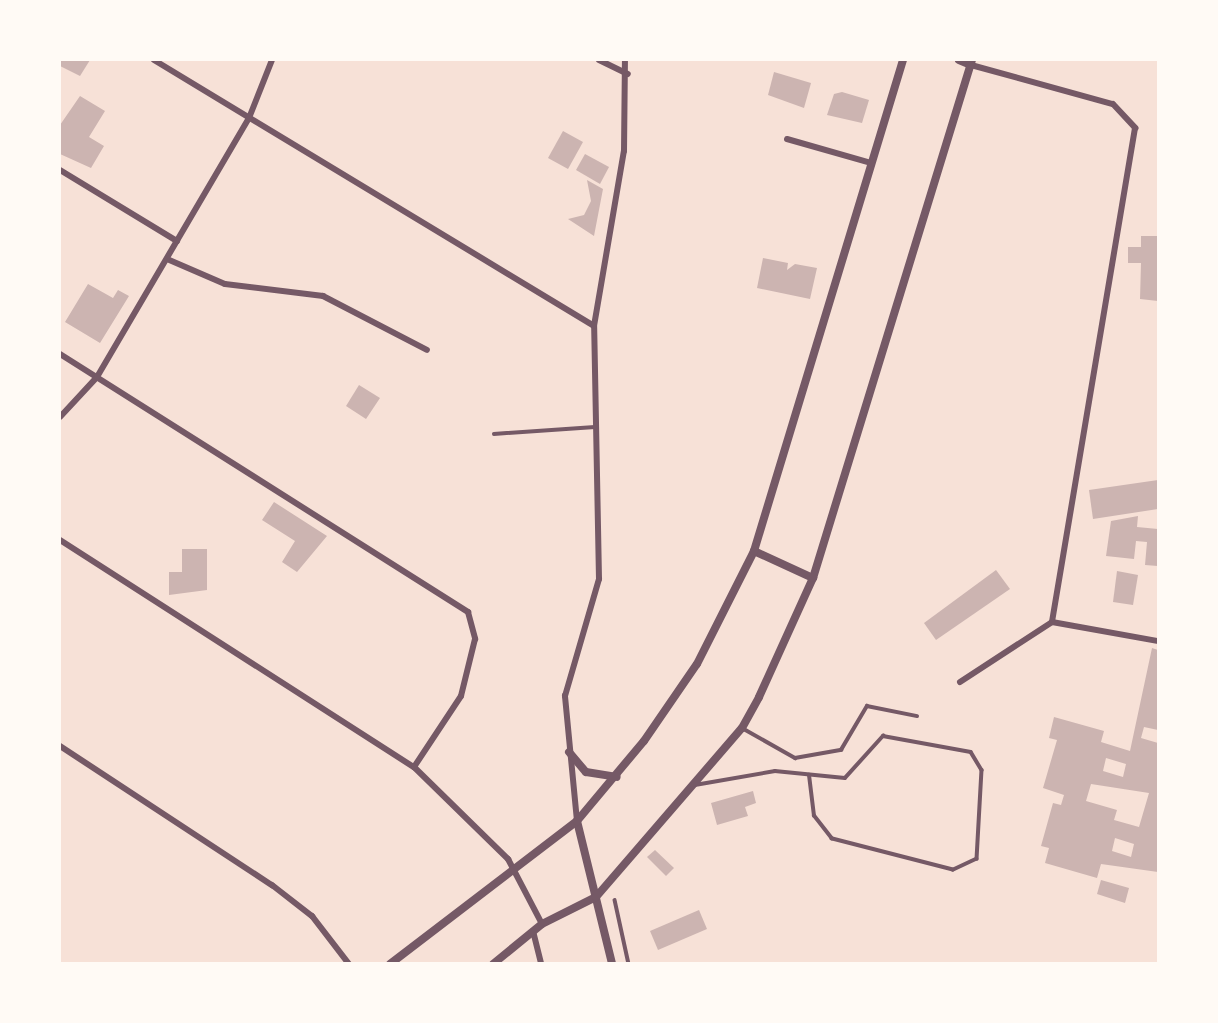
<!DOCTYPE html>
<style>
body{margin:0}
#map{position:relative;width:1218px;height:1023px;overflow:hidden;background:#f7e1d7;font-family:"Noto Sans",sans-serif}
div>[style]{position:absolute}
.building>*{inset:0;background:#ccb4b1}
.service>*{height:3.5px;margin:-1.75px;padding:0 1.75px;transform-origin:1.75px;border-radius:1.75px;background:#755966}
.minor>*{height:6px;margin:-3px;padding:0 3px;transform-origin:3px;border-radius:3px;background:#755966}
.tertiary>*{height:8px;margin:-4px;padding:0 4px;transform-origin:4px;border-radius:4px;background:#755966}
span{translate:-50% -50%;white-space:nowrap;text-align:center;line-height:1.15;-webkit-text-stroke:7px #fffaf5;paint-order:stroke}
.frame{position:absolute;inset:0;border:61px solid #fffaf5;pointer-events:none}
</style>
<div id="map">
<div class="building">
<div style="clip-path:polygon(60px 60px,90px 60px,80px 76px,60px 66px)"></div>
<div style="clip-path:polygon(774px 72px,811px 83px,804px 108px,768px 95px)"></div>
<div style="clip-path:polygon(842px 92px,869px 100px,862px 123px,827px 115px,834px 94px)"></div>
<div style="clip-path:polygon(80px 96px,105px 111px,89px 137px,104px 146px,91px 168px,60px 154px,60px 125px)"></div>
<div style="clip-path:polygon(563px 131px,583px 142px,568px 169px,548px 158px)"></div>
<div style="clip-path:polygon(585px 154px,609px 167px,600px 184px,576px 170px)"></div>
<div style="clip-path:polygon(587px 180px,603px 189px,594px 236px,568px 219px,584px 215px,591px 201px)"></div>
<div style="clip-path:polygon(1141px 236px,1158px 236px,1158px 301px,1140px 299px,1141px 263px,1128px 263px,1128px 247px,1141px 247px)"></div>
<div style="clip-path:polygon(763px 258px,788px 263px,787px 270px,795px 264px,817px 268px,810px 299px,757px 288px)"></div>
<div style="clip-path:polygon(88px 284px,113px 298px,118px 290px,129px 296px,100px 343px,65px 322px)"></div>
<div style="clip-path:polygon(359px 385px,380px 398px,366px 419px,346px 406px)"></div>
<div style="clip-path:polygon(1158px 480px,1158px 509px,1093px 519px,1089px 490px)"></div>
<div style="clip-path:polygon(274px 502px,327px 536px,297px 572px,282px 562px,295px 541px,262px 520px)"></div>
<div style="clip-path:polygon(1138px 516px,1137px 527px,1158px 529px,1158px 566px,1145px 565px,1147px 542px,1136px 541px,1134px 559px,1106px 556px,1111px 521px)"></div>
<div style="clip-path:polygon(182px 549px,207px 549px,207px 590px,169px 595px,169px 572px,182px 572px)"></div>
<div style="clip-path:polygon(996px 570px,1010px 589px,936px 640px,924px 623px)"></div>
<div style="clip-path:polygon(1117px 571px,1138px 575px,1133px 605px,1113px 602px)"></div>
<div style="clip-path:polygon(evenodd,1152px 648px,1158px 650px,1158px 730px,1144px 727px,1141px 738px,1158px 743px,1158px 872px,1101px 864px,1097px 878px,1045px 863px,1049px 848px,1041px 846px,1053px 803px,1061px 805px,1064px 795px,1043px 788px,1057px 740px,1049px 738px,1054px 717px,1104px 731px,1101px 742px,1130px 751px,1152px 648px,1106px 758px,1126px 764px,1123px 777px,1103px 771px,1106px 758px,1152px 648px,1091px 784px,1149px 793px,1139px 827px,1114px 820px,1117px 810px,1086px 801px,1091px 784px,1152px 648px,1115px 838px,1134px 844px,1131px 857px,1112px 851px,1115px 838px)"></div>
<div style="clip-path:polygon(753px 791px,756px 803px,745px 807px,748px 816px,717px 825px,711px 803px)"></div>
<div style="clip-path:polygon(655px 850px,674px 868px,666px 876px,647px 857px)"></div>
<div style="clip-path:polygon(1101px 880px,1129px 888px,1125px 903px,1097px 894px)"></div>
<div style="clip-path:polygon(699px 910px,707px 929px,658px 950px,650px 931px)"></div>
</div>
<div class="service">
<div style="left:494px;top:434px;width:101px;rotate:-4deg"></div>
<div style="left:744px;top:729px;width:59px;rotate:29.6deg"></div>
<div style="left:795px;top:758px;width:47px;rotate:-9.9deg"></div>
<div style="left:841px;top:750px;width:51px;rotate:-59.4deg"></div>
<div style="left:867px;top:706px;width:51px;rotate:11.3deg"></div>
<div style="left:695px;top:785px;width:81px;rotate:-9.9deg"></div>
<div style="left:775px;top:771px;width:70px;rotate:5.7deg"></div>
<div style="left:845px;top:778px;width:57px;rotate:-47.9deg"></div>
<div style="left:883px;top:736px;width:89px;rotate:10.3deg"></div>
<div style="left:971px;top:752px;width:21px;rotate:59deg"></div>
<div style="left:982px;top:770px;width:89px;rotate:93.2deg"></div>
<div style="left:977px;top:859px;width:26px;rotate:155deg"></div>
<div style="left:953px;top:870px;width:125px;rotate:-165.6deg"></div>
<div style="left:832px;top:839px;width:29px;rotate:-128deg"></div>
<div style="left:814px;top:816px;width:41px;rotate:-97deg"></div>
<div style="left:615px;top:900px;width:66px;rotate:77.7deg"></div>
</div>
<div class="minor">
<div style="left:154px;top:60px;width:514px;rotate:31.15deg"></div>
<div style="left:599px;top:60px;width:32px;rotate:26deg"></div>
<div style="left:971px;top:65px;width:147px;rotate:15.4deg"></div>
<div style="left:1113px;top:104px;width:33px;rotate:47deg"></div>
<div style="left:1135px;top:128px;width:501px;rotate:99.54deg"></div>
<div style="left:787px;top:139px;width:87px;rotate:15.9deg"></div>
<div style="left:60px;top:170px;width:137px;rotate:31.3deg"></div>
<div style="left:167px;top:259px;width:63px;rotate:23.3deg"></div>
<div style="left:225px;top:284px;width:99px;rotate:7deg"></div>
<div style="left:323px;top:296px;width:117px;rotate:27.4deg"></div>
<div style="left:60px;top:354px;width:483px;rotate:32.3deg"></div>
<div style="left:468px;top:612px;width:28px;rotate:75deg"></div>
<div style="left:475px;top:639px;width:59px;rotate:103.8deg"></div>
<div style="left:461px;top:696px;width:85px;rotate:123.5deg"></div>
<div style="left:60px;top:417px;width:54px;rotate:-47.2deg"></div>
<div style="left:97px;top:377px;width:300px;rotate:-59.6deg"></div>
<div style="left:249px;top:118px;width:62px;rotate:-68.4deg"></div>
<div style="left:60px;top:540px;width:421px;rotate:32.7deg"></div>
<div style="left:414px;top:767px;width:132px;rotate:44.4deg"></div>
<div style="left:508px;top:859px;width:73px;rotate:62.4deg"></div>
<div style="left:1052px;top:622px;width:108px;rotate:10.2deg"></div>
<div style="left:960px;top:682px;width:110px;rotate:-33.1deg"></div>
<div style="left:60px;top:746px;width:254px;rotate:33.3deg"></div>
<div style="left:272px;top:885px;width:51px;rotate:37.8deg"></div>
<div style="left:312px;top:916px;width:61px;rotate:52.4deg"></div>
<div style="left:577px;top:821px;width:126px;rotate:-95.5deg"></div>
<div style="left:565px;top:696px;width:122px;rotate:-73.8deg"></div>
<div style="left:599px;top:579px;width:253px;rotate:-91.1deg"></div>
<div style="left:594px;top:326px;width:178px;rotate:-80.3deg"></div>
<div style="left:624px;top:151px;width:91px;rotate:-89.4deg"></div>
<div style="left:533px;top:931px;width:34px;rotate:76deg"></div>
</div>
<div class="tertiary">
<div style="left:959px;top:60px;width:13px;rotate:23deg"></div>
<div style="left:754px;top:551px;width:65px;rotate:24.6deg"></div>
<div style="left:569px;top:752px;width:26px;rotate:50deg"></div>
<div style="left:586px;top:772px;width:31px;rotate:9deg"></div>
<div style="left:577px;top:821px;width:147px;rotate:76.2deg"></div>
<div style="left:390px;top:964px;width:235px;rotate:-37.4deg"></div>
<div style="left:577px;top:821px;width:104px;rotate:-50.1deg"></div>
<div style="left:644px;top:741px;width:93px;rotate:-55.5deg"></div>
<div style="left:697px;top:664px;width:127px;rotate:-63.2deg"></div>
<div style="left:754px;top:551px;width:513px;rotate:-73.12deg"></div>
<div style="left:493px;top:964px;width:63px;rotate:-39.2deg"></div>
<div style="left:542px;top:924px;width:60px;rotate:-26.6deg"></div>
<div style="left:596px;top:897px;width:223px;rotate:-49.2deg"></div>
<div style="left:742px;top:728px;width:35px;rotate:-61deg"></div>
<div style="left:759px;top:697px;width:131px;rotate:-65.6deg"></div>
<div style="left:813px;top:578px;width:542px;rotate:-72.94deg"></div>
</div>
<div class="frame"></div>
</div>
